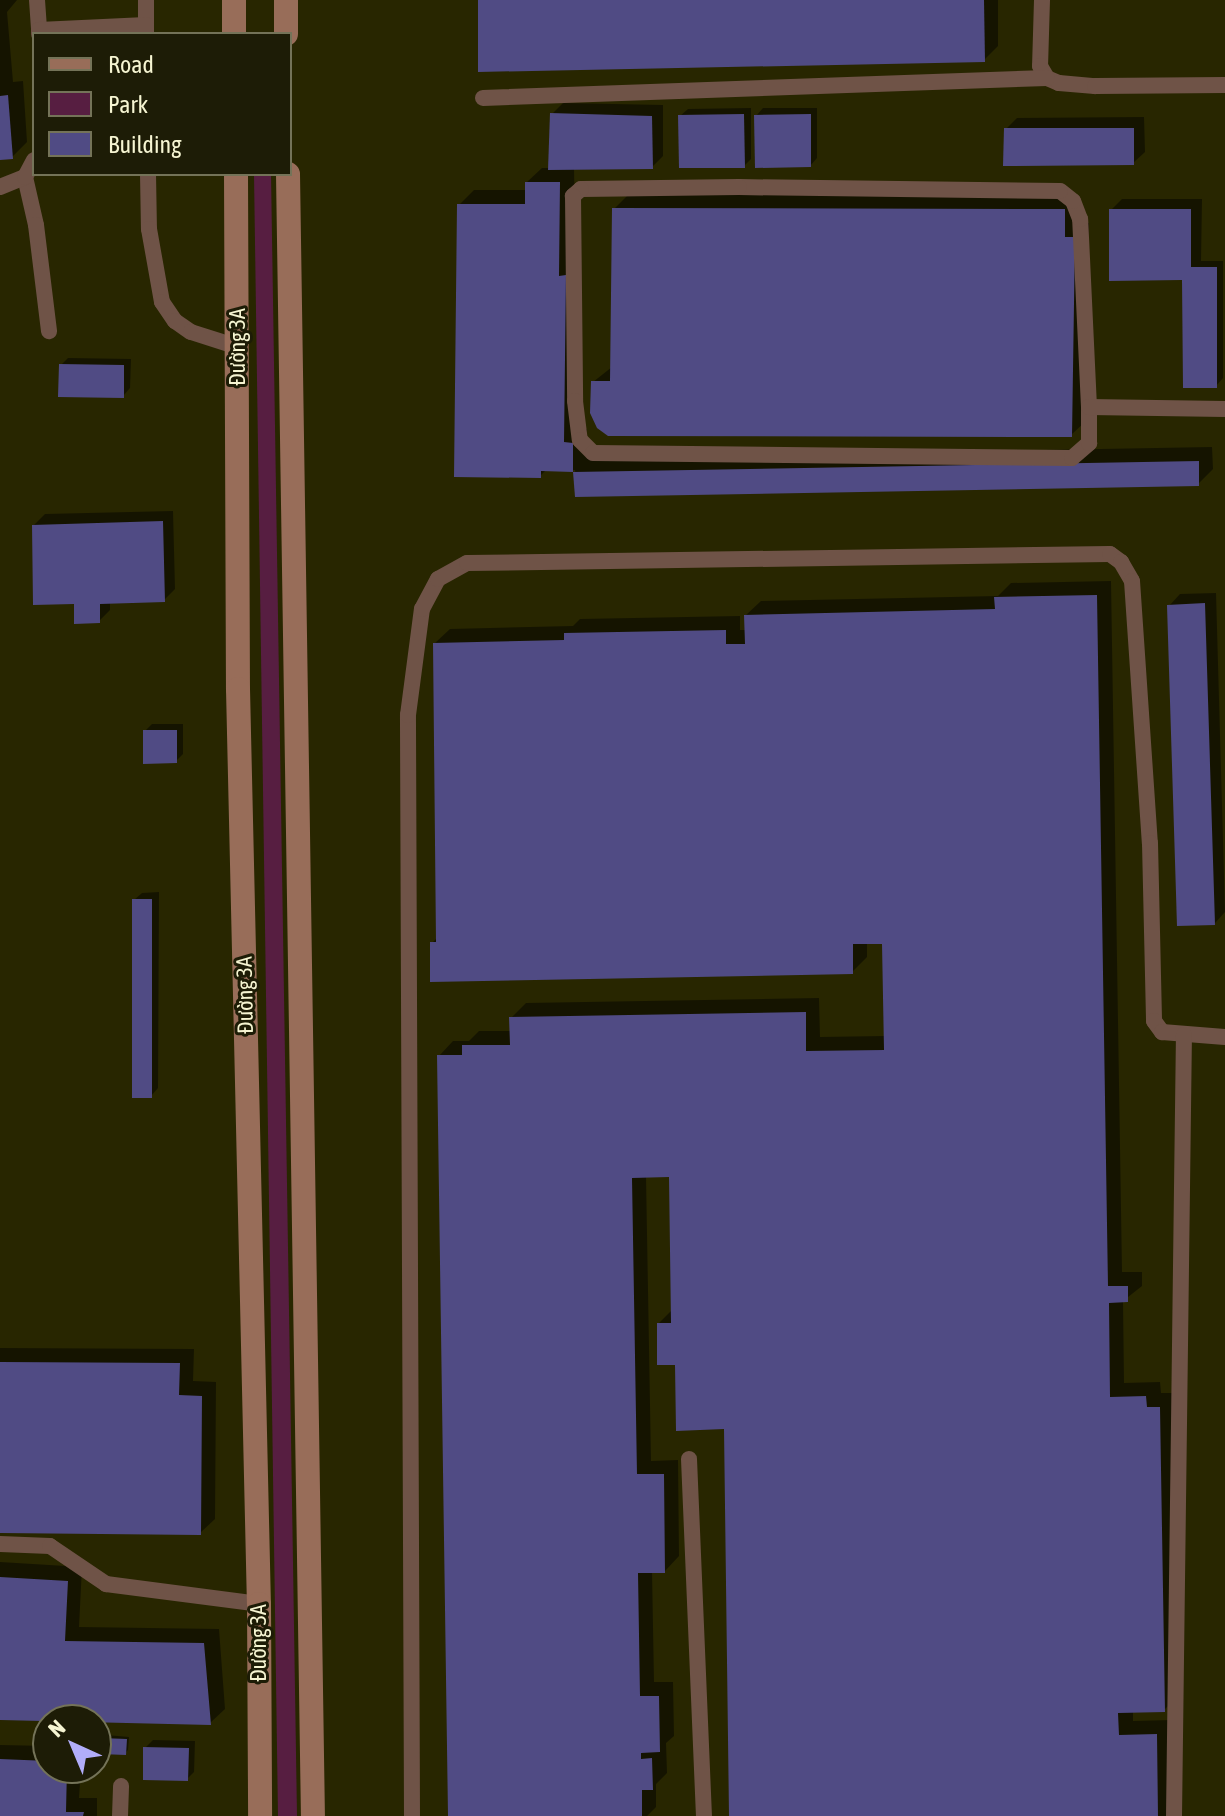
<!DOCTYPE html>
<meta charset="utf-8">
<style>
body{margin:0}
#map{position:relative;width:1225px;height:1816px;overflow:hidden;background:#282600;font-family:"Asap Condensed",sans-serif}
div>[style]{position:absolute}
.green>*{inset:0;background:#571e41}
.shadow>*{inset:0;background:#0007}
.building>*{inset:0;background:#504b84}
.lane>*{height:16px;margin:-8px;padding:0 8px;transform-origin:8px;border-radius:8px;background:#6f5347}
.secondary>*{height:24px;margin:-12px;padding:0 12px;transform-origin:12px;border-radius:12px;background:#986d59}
span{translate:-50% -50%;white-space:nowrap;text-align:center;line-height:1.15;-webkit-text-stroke:6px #1d1c06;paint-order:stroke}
.street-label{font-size:22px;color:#f6f5d2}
.legend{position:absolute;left:32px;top:32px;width:260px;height:144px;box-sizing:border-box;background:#1d1c06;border:2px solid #747358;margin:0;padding:10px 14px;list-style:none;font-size:24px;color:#f6f5d2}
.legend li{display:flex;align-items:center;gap:16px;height:40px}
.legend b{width:40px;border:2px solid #747358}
.north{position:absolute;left:32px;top:1704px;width:80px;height:80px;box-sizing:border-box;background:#1d1c06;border:2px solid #747358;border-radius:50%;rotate:316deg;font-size:22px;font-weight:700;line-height:32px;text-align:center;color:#f6f5d2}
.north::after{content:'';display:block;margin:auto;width:28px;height:36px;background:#b1adfa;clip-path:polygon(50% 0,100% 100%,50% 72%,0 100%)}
</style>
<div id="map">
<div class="green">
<div style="clip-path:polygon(254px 174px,271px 174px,297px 1816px,278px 1816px)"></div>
</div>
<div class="shadow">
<div style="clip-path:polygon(0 0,17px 0,7px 12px,13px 82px,23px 81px,27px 142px,12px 157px,0 158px)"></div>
<div style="clip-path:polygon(480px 0,998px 0,998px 46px,984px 60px)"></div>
<div style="clip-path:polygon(563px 103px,663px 105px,663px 156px,652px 167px,574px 167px,578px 428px,587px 429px,587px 458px,1212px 447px,1213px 469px,1198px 484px,577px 495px,575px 470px,547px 469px,540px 476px,459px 205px,474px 190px,527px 190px,527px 182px,542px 168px,550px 168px,552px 114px)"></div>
<div style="clip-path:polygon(751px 108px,751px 159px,744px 166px,680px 116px,688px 109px)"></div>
<div style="clip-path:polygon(763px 108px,817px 108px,817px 158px,810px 166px,756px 116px)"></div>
<div style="clip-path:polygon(1144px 117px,1145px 152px,1133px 163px,1006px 129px,1017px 118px)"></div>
<div style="clip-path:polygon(629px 194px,1079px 195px,1079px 223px,1089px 223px,1086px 421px,1071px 435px,593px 382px,612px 367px,614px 209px)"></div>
<div style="clip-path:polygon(1122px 199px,1202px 199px,1201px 261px,1223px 261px,1223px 378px,1216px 386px,1184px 278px,1111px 210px)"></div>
<div style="clip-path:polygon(68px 358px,131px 359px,130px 388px,123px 396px,61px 365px)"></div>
<div style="clip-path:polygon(173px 511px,175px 589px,164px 600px,110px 601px,110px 610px,99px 621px,75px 602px,34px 525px,45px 514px)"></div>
<div style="clip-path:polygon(1111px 581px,1122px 1272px,1142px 1272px,1142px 1286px,1123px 1301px,1124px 1383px,1160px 1382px,1161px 1393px,1174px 1393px,1179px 1695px,1164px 1710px,1133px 1711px,1133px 1721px,1171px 1720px,1172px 1816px,731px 1816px,726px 1427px,677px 1363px,659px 1323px,673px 1309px,671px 1175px,646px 1176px,651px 1461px,678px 1460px,679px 1556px,665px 1571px,652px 1571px,654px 1682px,673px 1682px,674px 1736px,666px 1743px,667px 1773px,656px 1784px,656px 1807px,647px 1816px,450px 1816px,439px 1056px,453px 1041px,469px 1041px,479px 1031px,511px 1031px,511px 1018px,526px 1003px,819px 998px,820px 1037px,885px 1036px,884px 942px,867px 942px,867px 957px,852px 972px,432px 943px,438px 937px,435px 643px,450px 629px,573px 626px,580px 619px,740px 616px,740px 630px,747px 630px,746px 615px,761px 601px,998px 596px,1011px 583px)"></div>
<div style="clip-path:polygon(1216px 593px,1225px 912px,1215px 923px,1169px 606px,1180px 594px)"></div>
<div style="clip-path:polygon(152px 724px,183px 724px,183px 754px,176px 761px,145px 731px)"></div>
<div style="clip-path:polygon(159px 892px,158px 1088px,151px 1096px,134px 900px,142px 893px)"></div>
<div style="clip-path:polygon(0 1348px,194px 1349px,193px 1381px,216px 1382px,215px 1519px,200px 1533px,0 1531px)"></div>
<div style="clip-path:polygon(0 1562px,82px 1567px,79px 1627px,219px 1629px,225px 1709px,210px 1723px,0 1718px)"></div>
<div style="clip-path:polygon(106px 1735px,129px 1737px,128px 1750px,125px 1753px,103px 1738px)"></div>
<div style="clip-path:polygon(153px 1740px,195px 1741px,194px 1772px,187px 1779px,145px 1748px)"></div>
<div style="clip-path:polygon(0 1745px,48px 1746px,48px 1768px,81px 1768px,79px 1798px,97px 1798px,97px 1816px,0 1816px)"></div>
</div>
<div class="building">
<div style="clip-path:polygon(478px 0,984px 0,985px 62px,478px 72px)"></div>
<div style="clip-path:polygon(8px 95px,13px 159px,0 160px,0 96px)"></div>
<div style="clip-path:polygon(550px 113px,652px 116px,653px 169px,548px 170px)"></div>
<div style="clip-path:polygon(744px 114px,745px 168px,679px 168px,678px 115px)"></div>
<div style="clip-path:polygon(811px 114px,811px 167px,755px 168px,754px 115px)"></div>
<div style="clip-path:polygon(1004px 128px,1134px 128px,1134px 165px,1003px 166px)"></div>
<div style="clip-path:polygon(525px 182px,560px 182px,559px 276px,566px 275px,564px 442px,573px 443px,573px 472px,541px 471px,541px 478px,454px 477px,457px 204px,525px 204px)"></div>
<div style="clip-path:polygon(612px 208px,1065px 209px,1065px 237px,1075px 237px,1072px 437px,608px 436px,597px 428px,590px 413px,591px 381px,610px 381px)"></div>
<div style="clip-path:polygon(1109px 209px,1191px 209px,1191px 267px,1217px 267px,1217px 388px,1183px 388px,1182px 280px,1109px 281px)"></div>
<div style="clip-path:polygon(59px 364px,124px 365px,124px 398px,58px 397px)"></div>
<div style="clip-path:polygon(1199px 461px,1199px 486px,575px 497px,573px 472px)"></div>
<div style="clip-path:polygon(163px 521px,165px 602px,100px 604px,100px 623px,74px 624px,74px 604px,33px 605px,32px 525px)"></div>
<div style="clip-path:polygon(1097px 595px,1108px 1286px,1128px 1286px,1128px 1302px,1109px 1303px,1110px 1397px,1146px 1396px,1147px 1407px,1160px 1407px,1165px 1712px,1118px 1713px,1119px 1735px,1157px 1734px,1158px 1816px,729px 1816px,724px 1429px,676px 1431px,675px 1365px,657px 1365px,657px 1323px,671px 1323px,669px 1177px,632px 1178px,637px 1474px,664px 1474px,665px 1573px,638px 1573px,640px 1696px,659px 1696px,660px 1752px,641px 1753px,641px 1759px,652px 1758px,653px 1790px,642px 1790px,642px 1816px,448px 1816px,437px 1055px,462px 1055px,462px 1045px,510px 1045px,509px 1017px,806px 1012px,806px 1051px,884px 1050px,882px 944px,853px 944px,853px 974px,430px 982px,430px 942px,436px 942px,433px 643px,564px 640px,564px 633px,726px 630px,726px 644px,745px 644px,744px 615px,995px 609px,994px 597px)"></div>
<div style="clip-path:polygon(1205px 603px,1215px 925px,1177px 926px,1167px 605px)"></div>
<div style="clip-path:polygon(143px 730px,177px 730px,177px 763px,143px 764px)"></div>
<div style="clip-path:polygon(132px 899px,152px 899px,152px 1098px,132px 1098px)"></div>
<div style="clip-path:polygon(0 1362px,180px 1363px,179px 1395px,202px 1396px,201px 1535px,0 1533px)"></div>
<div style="clip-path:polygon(0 1577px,68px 1581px,65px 1641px,204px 1643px,211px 1725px,0 1720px)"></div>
<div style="clip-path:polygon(101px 1738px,127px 1739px,126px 1755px,100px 1754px)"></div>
<div style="clip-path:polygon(143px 1747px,189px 1748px,188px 1781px,143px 1780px)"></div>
<div style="clip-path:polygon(0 1759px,48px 1761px,48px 1768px,67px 1768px,66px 1812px,84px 1812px,83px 1816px,0 1816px)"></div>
</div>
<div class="lane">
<div style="left:37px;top:0;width:30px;rotate:86deg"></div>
<div style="left:146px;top:0;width:32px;rotate:90deg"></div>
<div style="left:1042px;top:0;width:66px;rotate:91.7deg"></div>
<div style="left:1040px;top:66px;width:14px;rotate:60deg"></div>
<div style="left:1047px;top:78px;width:13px;rotate:23deg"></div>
<div style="left:1059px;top:83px;width:36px;rotate:5deg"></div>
<div style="left:1095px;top:86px;width:130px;rotate:-0.4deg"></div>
<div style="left:39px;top:34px;width:4px;rotate:-90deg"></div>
<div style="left:39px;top:30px;width:107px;rotate:-2.7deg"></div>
<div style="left:483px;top:98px;width:564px;rotate:-2.03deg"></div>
<div style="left:148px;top:174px;width:55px;rotate:89deg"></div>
<div style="left:149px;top:229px;width:74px;rotate:79.9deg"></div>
<div style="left:162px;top:302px;width:23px;rotate:56deg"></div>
<div style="left:175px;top:321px;width:19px;rotate:35deg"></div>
<div style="left:191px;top:332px;width:49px;rotate:17.7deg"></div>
<div style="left:25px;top:177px;width:49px;rotate:77.1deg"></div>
<div style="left:36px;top:225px;width:107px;rotate:83deg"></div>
<div style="left:0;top:187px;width:27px;rotate:-22deg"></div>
<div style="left:25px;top:177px;width:19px;rotate:-62deg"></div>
<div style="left:1089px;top:407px;width:188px;rotate:-92.7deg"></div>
<div style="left:1080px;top:219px;width:19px;rotate:-111deg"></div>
<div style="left:1073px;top:201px;width:16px;rotate:-142deg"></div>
<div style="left:1060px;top:191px;width:321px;rotate:-179.3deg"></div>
<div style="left:739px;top:187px;width:158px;rotate:179.3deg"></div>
<div style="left:581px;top:189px;width:11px;rotate:139deg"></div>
<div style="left:573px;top:196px;width:205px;rotate:89.4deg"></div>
<div style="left:575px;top:401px;width:39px;rotate:83deg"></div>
<div style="left:580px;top:440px;width:18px;rotate:45deg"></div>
<div style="left:593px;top:453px;width:479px;rotate:0.6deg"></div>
<div style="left:1072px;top:458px;width:23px;rotate:-41deg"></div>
<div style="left:1089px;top:443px;width:36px;rotate:-90deg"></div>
<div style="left:1089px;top:407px;width:136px;rotate:0.8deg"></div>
<div style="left:689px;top:1459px;width:357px;rotate:87.6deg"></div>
<div style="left:0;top:1544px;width:50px;rotate:2.3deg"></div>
<div style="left:50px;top:1546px;width:68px;rotate:34.2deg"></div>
<div style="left:106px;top:1584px;width:154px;rotate:7.4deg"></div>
<div style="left:120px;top:1816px;width:30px;rotate:-88deg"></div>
<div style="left:412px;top:1816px;width:1101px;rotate:-90.21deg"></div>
<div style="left:408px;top:715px;width:107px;rotate:-82.5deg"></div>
<div style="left:422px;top:609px;width:34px;rotate:-62deg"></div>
<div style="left:438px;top:579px;width:33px;rotate:-29deg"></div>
<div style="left:467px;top:563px;width:643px;rotate:-0.8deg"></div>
<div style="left:1110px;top:554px;width:14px;rotate:36deg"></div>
<div style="left:1121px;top:562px;width:22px;rotate:60deg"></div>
<div style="left:1132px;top:581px;width:263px;rotate:86.1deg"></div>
<div style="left:1150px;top:843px;width:178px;rotate:88.7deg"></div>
<div style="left:1154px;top:1021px;width:14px;rotate:54deg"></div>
<div style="left:1162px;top:1032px;width:63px;rotate:4.5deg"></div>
<div style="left:1174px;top:1816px;width:781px;rotate:-89.27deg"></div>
</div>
<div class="secondary">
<div style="left:234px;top:0;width:34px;rotate:90deg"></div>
<div style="left:286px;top:0;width:34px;rotate:90deg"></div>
<div style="left:236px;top:174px;width:515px;rotate:89.78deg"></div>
<div style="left:238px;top:689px;width:915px;rotate:88.69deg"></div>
<div style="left:259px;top:1604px;width:212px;rotate:89.7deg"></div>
<div style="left:288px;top:174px;width:1642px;rotate:89.13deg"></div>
</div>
<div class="street-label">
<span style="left:238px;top:347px;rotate:-90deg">Đường 3A</span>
<span style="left:245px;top:995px;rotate:-91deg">Đường 3A</span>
<span style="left:259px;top:1643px;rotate:-90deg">Đường 3A</span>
</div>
<ul class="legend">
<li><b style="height:10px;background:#986d59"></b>Road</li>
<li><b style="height:22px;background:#571e41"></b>Park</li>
<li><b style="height:22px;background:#504b84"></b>Building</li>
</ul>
<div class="north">N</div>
</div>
